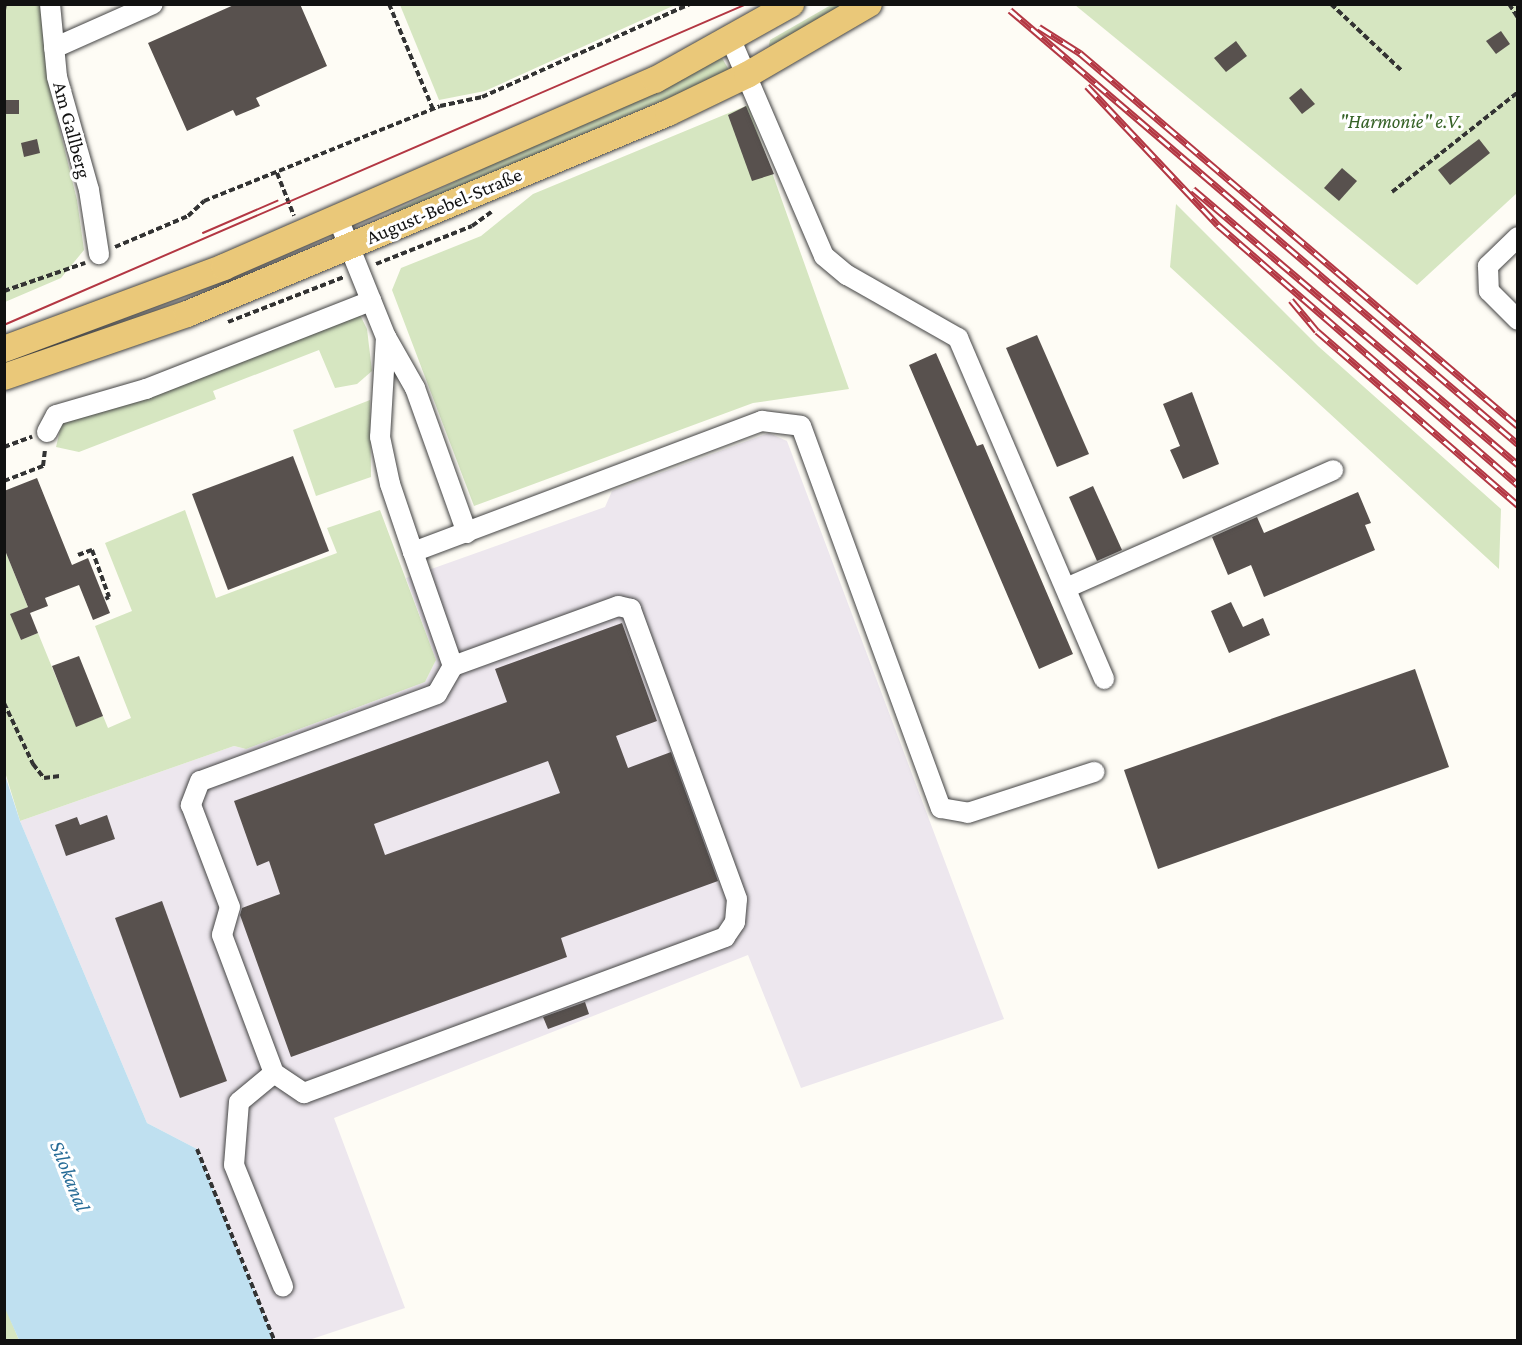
<!DOCTYPE html>
<meta charset="utf-8">
<style>
body{margin:0}
#map{position:relative;width:1522px;height:1345px;overflow:hidden;background:#fefcf5;font-family:"Crimson Pro",serif}
div>[style]{position:absolute}
.industrial>*{inset:0;background:#ede7ee}
.green>*{inset:0;background:#d6e6c1}
.water>*{inset:0;background:#bfe0f0}
.building>*{inset:0;background:#58514e}
.path>*{height:4px;margin-top:-2px;transform-origin:0;background:repeating-linear-gradient(90deg,#333 0 6px,transparent 0 9px)}
.roads{filter:drop-shadow(0 0 2px #444) drop-shadow(0 0 2px #444)}
.minor>*{height:20px;margin:-10px;padding:0 10px;transform-origin:10px;border-radius:10px;background:#fff}
.major>*{height:26px;margin:-13px;padding:0 13px;transform-origin:13px;border-radius:13px;background:#eac879}
.tram>*{height:1.5px;margin:-0.75px;padding:0 0.75px;transform-origin:0.75px;border-radius:0.75px;background:#b33743}
.rail>*{height:7px;margin-top:-3.5px;transform-origin:0;background:repeating-linear-gradient(90deg,#fff 0 14px,#b33743 0 28px);box-sizing:border-box;border-block:2px solid #b33743}
span{translate:-50% -50%;white-space:nowrap;text-align:center;line-height:1.15;-webkit-text-stroke:6px #fff;paint-order:stroke}
.park-label{font-size:20px;color:#366227;font-style:italic}
.street-label{font-size:20px;color:#111}
.water-label{font-size:21px;color:#266b96;font-style:italic}
.frame{position:absolute;inset:0;border:6px solid #111;pointer-events:none}
</style>
<div id="map">
<div class="industrial">
<div style="clip-path:polygon(769px 433px,787px 441px,1004px 1019px,801px 1088px,748px 955px,334px 1118px,405px 1308px,309px 1340px,274px 1340px,197px 1149px,147px 1123px,20px 821px,234px 746px,246px 749px,425px 682px,436px 660px,406px 578px,605px 507px,612px 491px)"></div>
</div>
<div class="green">
<div style="clip-path:polygon(5px 5px,40px 5px,48px 82px,77px 200px,84px 250px,61px 278px,5px 302px)"></div>
<div style="clip-path:polygon(400px 5px,675px 5px,485px 91px,439px 100px)"></div>
<div style="clip-path:polygon(831px 5px,850px 5px,773px 49px,769px 45px,770px 40px)"></div>
<div style="clip-path:polygon(1075px 5px,1517px 5px,1517px 193px,1417px 285px)"></div>
<div style="clip-path:polygon(721px 56px,730px 72px,393px 215px,391px 212px)"></div>
<div style="clip-path:polygon(748px 105px,849px 389px,753px 403px,474px 506px,392px 290px,401px 268px,481px 236px,533px 194px)"></div>
<div style="clip-path:polygon(1176px 204px,1318px 346px,1501px 509px,1499px 569px,1170px 267px)"></div>
<div style="clip-path:polygon(359px 313px,367px 329px,372px 371px,357px 384px,335px 388px,319px 350px,213px 391px,216px 399px,79px 452px,56px 447px,62px 422px)"></div>
<div style="clip-path:polygon(370px 400px,371px 477px,316px 496px,293px 430px)"></div>
<div style="clip-path:polygon(185px 510px,216px 598px,337px 553px,327px 528px,380px 510px,436px 660px,425px 682px,246px 749px,234px 746px,20px 821px,5px 772px,4px 548px,28px 607px,11px 614px,21px 640px,38px 633px,76px 726px,103px 716px,108px 728px,131px 718px,95px 626px,132px 611px,105px 543px)"></div>
<div style="clip-path:polygon(5px 1306px,19px 1340px,5px 1340px)"></div>
</div>
<div class="water">
<div style="clip-path:polygon(4px 772px,20px 821px,147px 1123px,197px 1149px,274px 1340px,19px 1340px,4px 1306px)"></div>
</div>
<div class="building">
<div style="clip-path:polygon(236px 4px,300px 4px,327px 66px,256px 98px,260px 106px,236px 116px,233px 110px,187px 131px,148px 43px)"></div>
<div style="clip-path:polygon(1501px 31px,1510px 44px,1496px 54px,1486px 41px)"></div>
<div style="clip-path:polygon(1236px 41px,1247px 56px,1226px 72px,1214px 58px)"></div>
<div style="clip-path:polygon(1301px 88px,1315px 104px,1302px 114px,1289px 98px)"></div>
<div style="clip-path:polygon(4px 100px,19px 100px,19px 114px,4px 114px)"></div>
<div style="clip-path:polygon(746px 106px,774px 174px,752px 181px,728px 115px)"></div>
<div style="clip-path:polygon(37px 139px,40px 153px,24px 157px,21px 143px)"></div>
<div style="clip-path:polygon(1479px 139px,1490px 153px,1450px 185px,1438px 170px)"></div>
<div style="clip-path:polygon(1342px 168px,1357px 181px,1339px 201px,1324px 188px)"></div>
<div style="clip-path:polygon(1037px 335px,1089px 454px,1057px 467px,1006px 348px)"></div>
<div style="clip-path:polygon(936px 353px,977px 446px,983px 444px,1073px 654px,1039px 669px,909px 365px)"></div>
<div style="clip-path:polygon(1192px 392px,1219px 464px,1183px 479px,1170px 450px,1180px 446px,1163px 404px)"></div>
<div style="clip-path:polygon(293px 456px,329px 551px,228px 590px,192px 494px)"></div>
<div style="clip-path:polygon(37px 478px,72px 565px,88px 558px,110px 613px,93px 620px,79px 585px,45px 598px,48px 606px,30px 613px,38px 633px,21px 640px,10px 614px,28px 607px,4px 548px,4px 491px)"></div>
<div style="clip-path:polygon(1093px 486px,1122px 550px,1097px 561px,1069px 497px)"></div>
<div style="clip-path:polygon(1358px 492px,1371px 523px,1365px 525px,1375px 550px,1264px 597px,1251px 565px,1228px 575px,1212px 537px,1257px 517px,1264px 533px)"></div>
<div style="clip-path:polygon(1231px 602px,1243px 627px,1263px 618px,1270px 635px,1229px 653px,1211px 611px)"></div>
<div style="clip-path:polygon(evenodd,622px 623px,657px 721px,616px 736px,628px 768px,671px 752px,718px 881px,561px 938px,567px 957px,291px 1057px,240px 915px,242px 908px,280px 894px,269px 861px,257px 866px,234px 801px,507px 702px,495px 669px,622px 623px,548px 761px,560px 793px,385px 855px,374px 824px,548px 761px)"></div>
<div style="clip-path:polygon(79px 656px,103px 716px,76px 727px,52px 666px)"></div>
<div style="clip-path:polygon(1415px 669px,1449px 767px,1158px 869px,1124px 770px)"></div>
<div style="clip-path:polygon(107px 815px,115px 839px,66px 856px,55px 825px,77px 817px,80px 825px)"></div>
<div style="clip-path:polygon(162px 901px,227px 1081px,180px 1098px,115px 918px)"></div>
<div style="clip-path:polygon(585px 1002px,589px 1014px,548px 1029px,543px 1017px)"></div>
</div>
<div class="path">
<div style="left:389px;top:4px;width:114px;rotate:67.3deg"></div>
<div style="left:1331px;top:4px;width:98px;rotate:43.3deg"></div>
<div style="left:1509px;top:4px;width:17px;rotate:57deg"></div>
<div style="left:4px;top:10px;width:6px;rotate:-81deg"></div>
<div style="left:277px;top:173px;width:46px;rotate:68.4deg"></div>
<div style="left:1392px;top:192px;width:161px;rotate:-38.4deg"></div>
<div style="left:115px;top:247px;width:79px;rotate:-23deg"></div>
<div style="left:188px;top:216px;width:22px;rotate:-43deg"></div>
<div style="left:204px;top:201px;width:254px;rotate:-21.9deg"></div>
<div style="left:440px;top:106px;width:43px;rotate:-12.1deg"></div>
<div style="left:482px;top:97px;width:228px;rotate:-24.1deg"></div>
<div style="left:376px;top:264px;width:103px;rotate:-21.6deg"></div>
<div style="left:472px;top:226px;width:24px;rotate:-36deg"></div>
<div style="left:4px;top:291px;width:86px;rotate:-19.1deg"></div>
<div style="left:228px;top:322px;width:124px;rotate:-21.2deg"></div>
<div style="left:4px;top:447px;width:30px;rotate:-20deg"></div>
<div style="left:4px;top:481px;width:42px;rotate:-21deg"></div>
<div style="left:43px;top:466px;width:16px;rotate:-83deg"></div>
<div style="left:78px;top:555px;width:15px;rotate:-20deg"></div>
<div style="left:92px;top:550px;width:50px;rotate:70.1deg"></div>
<div style="left:109px;top:597px;width:4px;rotate:153deg"></div>
<div style="left:4px;top:703px;width:68px;rotate:64.6deg"></div>
<div style="left:33px;top:764px;width:18px;rotate:52deg"></div>
<div style="left:44px;top:778px;width:16px;rotate:-7deg"></div>
<div style="left:197px;top:1149px;width:206px;rotate:68deg"></div>
</div>
<div class="roads">
<div class="minor">
<div style="left:50px;top:4px;width:73px;rotate:84.5deg"></div>
<div style="left:57px;top:77px;width:117px;rotate:74.2deg"></div>
<div style="left:89px;top:190px;width:65px;rotate:81.1deg"></div>
<div style="left:731px;top:40px;width:235px;rotate:66.7deg"></div>
<div style="left:824px;top:256px;width:30px;rotate:40deg"></div>
<div style="left:847px;top:275px;width:128px;rotate:29.6deg"></div>
<div style="left:958px;top:338px;width:371px;rotate:66.8deg"></div>
<div style="left:54px;top:48px;width:108px;rotate:-24deg"></div>
<div style="left:337px;top:216px;width:131px;rotate:68deg"></div>
<div style="left:386px;top:337px;width:100px;rotate:93.4deg"></div>
<div style="left:380px;top:437px;width:48px;rotate:78deg"></div>
<div style="left:390px;top:484px;width:72px;rotate:71.3deg"></div>
<div style="left:413px;top:552px;width:373px;rotate:-20.6deg"></div>
<div style="left:762px;top:421px;width:39px;rotate:7deg"></div>
<div style="left:801px;top:426px;width:407px;rotate:69.9deg"></div>
<div style="left:941px;top:808px;width:27px;rotate:10deg"></div>
<div style="left:968px;top:813px;width:133px;rotate:-18deg"></div>
<div style="left:1518px;top:237px;width:42px;rotate:136deg"></div>
<div style="left:1488px;top:266px;width:25px;rotate:88deg"></div>
<div style="left:1489px;top:291px;width:41px;rotate:45deg"></div>
<div style="left:386px;top:337px;width:59px;rotate:60.4deg"></div>
<div style="left:415px;top:388px;width:154px;rotate:70.3deg"></div>
<div style="left:47px;top:432px;width:19px;rotate:-62deg"></div>
<div style="left:56px;top:415px;width:94px;rotate:-16.1deg"></div>
<div style="left:146px;top:389px;width:242px;rotate:-21.4deg"></div>
<div style="left:413px;top:552px;width:121px;rotate:70.7deg"></div>
<div style="left:453px;top:666px;width:32px;rotate:120deg"></div>
<div style="left:437px;top:694px;width:252px;rotate:159.8deg"></div>
<div style="left:200px;top:781px;width:26px;rotate:111deg"></div>
<div style="left:191px;top:805px;width:109px;rotate:69.1deg"></div>
<div style="left:230px;top:907px;width:29px;rotate:106deg"></div>
<div style="left:222px;top:935px;width:147px;rotate:69.4deg"></div>
<div style="left:274px;top:1073px;width:36px;rotate:34deg"></div>
<div style="left:304px;top:1093px;width:449px;rotate:-20.3deg"></div>
<div style="left:725px;top:937px;width:18px;rotate:-56deg"></div>
<div style="left:735px;top:922px;width:23px;rotate:-85deg"></div>
<div style="left:737px;top:899px;width:309px;rotate:-110.1deg"></div>
<div style="left:631px;top:609px;width:13px;rotate:-167deg"></div>
<div style="left:618px;top:606px;width:176px;rotate:160deg"></div>
<div style="left:1066px;top:588px;width:292px;rotate:-23.8deg"></div>
<div style="left:274px;top:1073px;width:45px;rotate:140.4deg"></div>
<div style="left:239px;top:1102px;width:63px;rotate:94.5deg"></div>
<div style="left:234px;top:1165px;width:131px;rotate:68deg"></div>
</div>
<div class="major">
<div style="left:4px;top:349px;width:235px;rotate:-20.4deg"></div>
<div style="left:224px;top:267px;width:470px;rotate:-23.5deg"></div>
<div style="left:655px;top:80px;width:156px;rotate:-29.2deg"></div>
<div style="left:4px;top:377px;width:194px;rotate:-19deg"></div>
<div style="left:187px;top:314px;width:521px;rotate:-22.68deg"></div>
<div style="left:668px;top:113px;width:88px;rotate:-25.7deg"></div>
<div style="left:747px;top:75px;width:141px;rotate:-30.2deg"></div>
</div>
</div>
<div class="tram">
<div style="left:203px;top:233px;width:81px;rotate:-23.4deg"></div>
<div style="left:4px;top:325px;width:809px;rotate:-23.37deg"></div>
</div>
<div class="rail">
<div style="left:1010px;top:10px;width:668px;rotate:40.51deg"></div>
<div style="left:1039px;top:27px;width:49px;rotate:32.4deg"></div>
<div style="left:1080px;top:53px;width:575px;rotate:40.42deg"></div>
<div style="left:1087px;top:86px;width:191px;rotate:46.7deg"></div>
<div style="left:1218px;top:225px;width:397px;rotate:40.9deg"></div>
<div style="left:1193px;top:189px;width:426px;rotate:40.3deg"></div>
<div style="left:1291px;top:300px;width:40px;rotate:50deg"></div>
<div style="left:1317px;top:331px;width:266px;rotate:40.9deg"></div>
</div>
<div class="park-label">
<span style="left:1401px;top:121px">"Harmonie" e.V.</span>
</div>
<div class="street-label">
<span style="left:72px;top:130px;rotate:75deg">Am Gallberg</span>
<span style="left:444px;top:206px;rotate:-23deg">August-Bebel-Straße</span>
</div>
<div class="water-label">
<span style="left:70px;top:1176px;rotate:68deg">Silokanal</span>
</div>
<div class="frame"></div>
</div>
